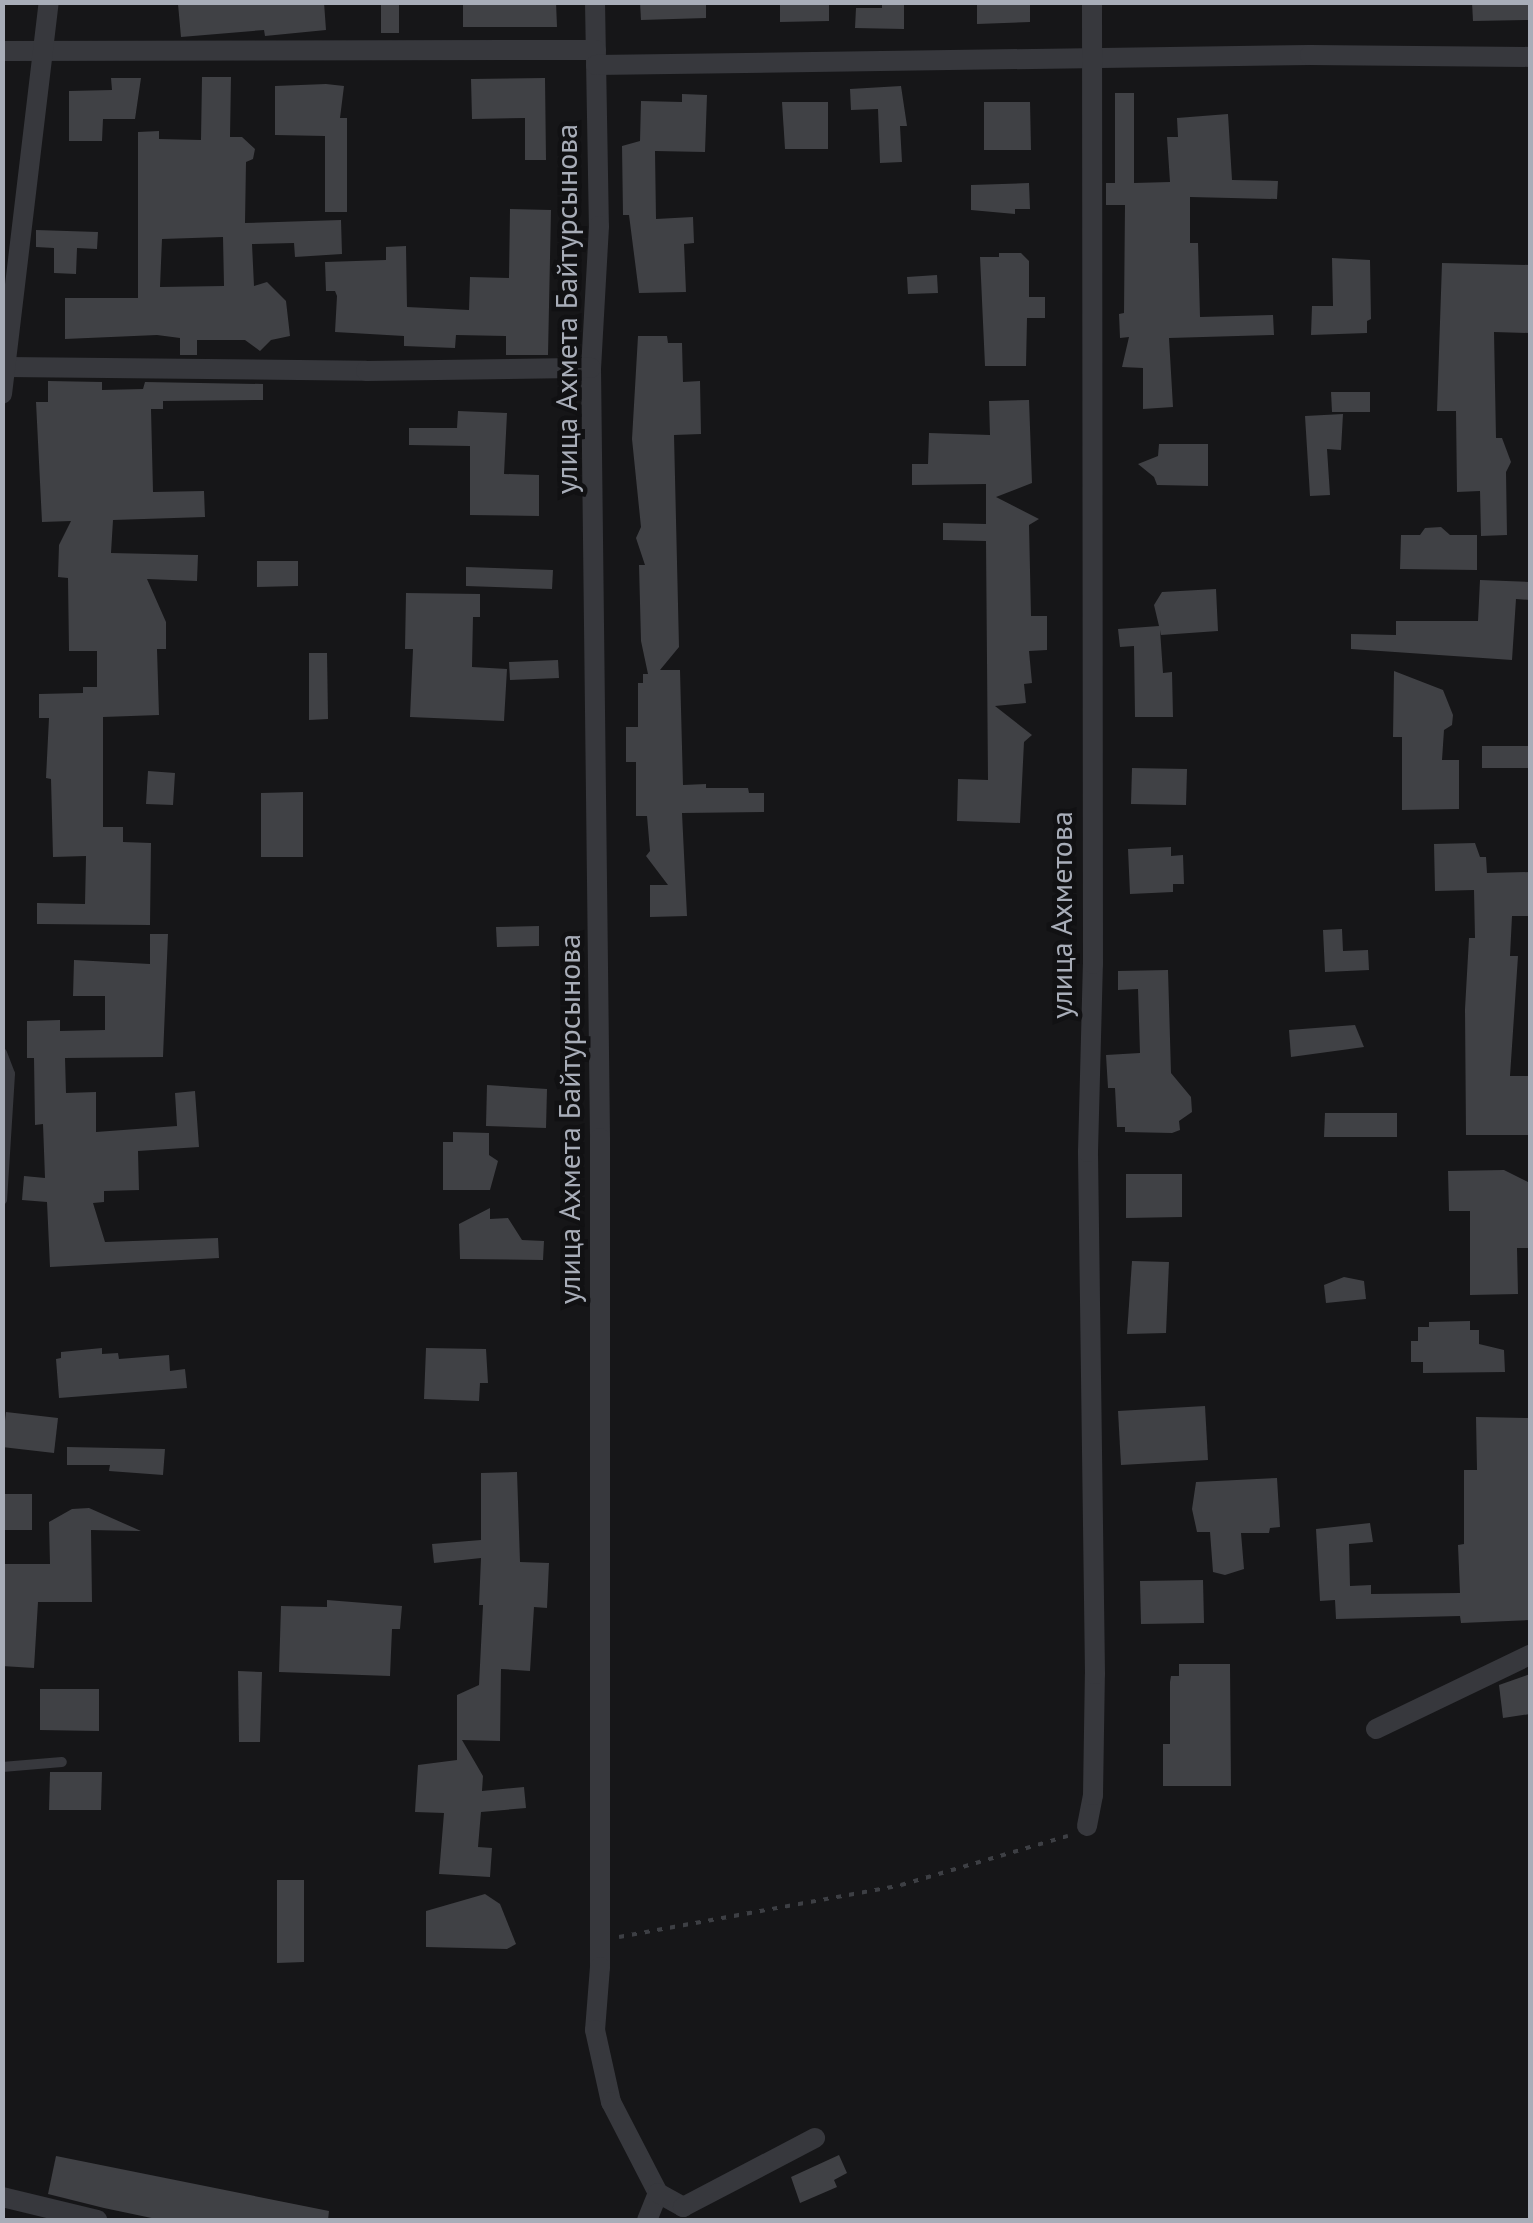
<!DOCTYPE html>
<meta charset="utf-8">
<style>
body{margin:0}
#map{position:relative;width:1533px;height:2223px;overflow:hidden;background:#161618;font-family:"PT Sans",sans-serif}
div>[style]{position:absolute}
.building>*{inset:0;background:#404145}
.path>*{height:4px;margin-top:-2px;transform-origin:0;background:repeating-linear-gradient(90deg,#3d3f44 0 5px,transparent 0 13px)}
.service>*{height:10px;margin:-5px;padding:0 5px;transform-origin:5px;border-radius:5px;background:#37383d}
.minor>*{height:20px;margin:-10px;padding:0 10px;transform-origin:10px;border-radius:10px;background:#37383d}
span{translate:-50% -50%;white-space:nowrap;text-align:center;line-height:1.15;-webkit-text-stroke:9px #111113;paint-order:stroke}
.street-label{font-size:30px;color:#a8adb8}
.frame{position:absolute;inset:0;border:5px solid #a8adb8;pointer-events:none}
</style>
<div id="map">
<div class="building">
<div style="clip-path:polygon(324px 2px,326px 30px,265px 36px,264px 30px,181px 37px,178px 4px)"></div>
<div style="clip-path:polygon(381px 2px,399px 2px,399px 33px,381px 33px)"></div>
<div style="clip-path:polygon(463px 2px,556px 2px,557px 27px,463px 27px)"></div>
<div style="clip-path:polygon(640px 2px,706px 2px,706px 18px,641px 20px)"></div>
<div style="clip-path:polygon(780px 2px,829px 2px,829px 21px,780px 22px)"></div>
<div style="clip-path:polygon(882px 2px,904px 2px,904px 29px,855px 28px,856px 8px,882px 8px)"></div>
<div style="clip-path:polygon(977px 2px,1030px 2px,1030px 22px,977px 24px)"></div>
<div style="clip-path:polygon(1472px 2px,1528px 2px,1529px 20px,1473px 21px)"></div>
<div style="clip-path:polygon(evenodd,202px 77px,231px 77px,230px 137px,242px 137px,255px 149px,253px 159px,246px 162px,245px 223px,341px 220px,342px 254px,295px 257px,294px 243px,252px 244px,254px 286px,267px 282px,286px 301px,290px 336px,271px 340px,260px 351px,245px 340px,197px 340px,197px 355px,180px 355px,180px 338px,157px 335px,65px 339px,65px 298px,138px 298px,138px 132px,159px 131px,159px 139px,201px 140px,202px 77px,223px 237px,224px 286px,160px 287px,162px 239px,223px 237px)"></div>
<div style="clip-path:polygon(111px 78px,141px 78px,135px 119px,103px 119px,102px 141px,69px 141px,69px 91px,112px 90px)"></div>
<div style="clip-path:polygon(545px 78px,546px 160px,525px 160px,525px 118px,472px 119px,471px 79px)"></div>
<div style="clip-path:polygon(326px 84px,344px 86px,340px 118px,347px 118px,347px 212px,325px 212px,325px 136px,275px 135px,275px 86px)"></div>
<div style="clip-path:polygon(901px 86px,907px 126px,900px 126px,902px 162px,880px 163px,878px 109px,851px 110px,850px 89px)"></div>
<div style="clip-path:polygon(1115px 93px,1134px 93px,1134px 183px,1170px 182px,1167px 137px,1178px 137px,1177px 118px,1228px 114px,1232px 180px,1278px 181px,1277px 199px,1190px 197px,1190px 243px,1198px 243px,1200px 317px,1273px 315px,1274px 335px,1169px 338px,1173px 407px,1143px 409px,1143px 368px,1122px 367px,1129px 337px,1120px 338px,1119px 314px,1124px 313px,1125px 205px,1106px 205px,1106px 183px,1115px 183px)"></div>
<div style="clip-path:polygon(682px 94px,707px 95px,705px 152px,655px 151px,656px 219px,693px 217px,694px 243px,684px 244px,686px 292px,639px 293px,629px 215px,623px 215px,622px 146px,640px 141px,641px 101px,682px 102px)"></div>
<div style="clip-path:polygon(782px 102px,828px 102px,828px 149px,785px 149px)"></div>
<div style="clip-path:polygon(984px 102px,1030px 102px,1031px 150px,984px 150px)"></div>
<div style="clip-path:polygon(1029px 183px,1030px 209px,1015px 209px,1015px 214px,971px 210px,971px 185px)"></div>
<div style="clip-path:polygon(510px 209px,551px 210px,548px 355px,506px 355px,506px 336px,456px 335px,455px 348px,404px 346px,404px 336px,335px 332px,337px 296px,335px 291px,326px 291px,325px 262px,386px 260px,386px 247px,406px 246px,407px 307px,469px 310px,470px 277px,509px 278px)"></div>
<div style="clip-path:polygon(36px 230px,98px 232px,97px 249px,77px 248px,76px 274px,54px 273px,54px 248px,36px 247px)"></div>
<div style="clip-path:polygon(999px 253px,1021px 253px,1029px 261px,1029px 297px,1045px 297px,1045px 318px,1027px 318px,1026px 366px,985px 366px,980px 257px,999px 257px)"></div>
<div style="clip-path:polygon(1332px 258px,1370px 260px,1371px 319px,1367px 321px,1367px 333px,1311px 335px,1312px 306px,1333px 306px)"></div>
<div style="clip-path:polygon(1442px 263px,1530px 265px,1529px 333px,1494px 332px,1496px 438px,1502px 438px,1511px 462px,1506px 472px,1507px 535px,1481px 536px,1480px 491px,1457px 492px,1456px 411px,1437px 411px)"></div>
<div style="clip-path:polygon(937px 275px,938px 293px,908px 294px,907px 277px)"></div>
<div style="clip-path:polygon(638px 336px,667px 336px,668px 343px,682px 343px,683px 382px,700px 381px,701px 434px,674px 435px,679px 647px,660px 670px,680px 670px,683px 785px,706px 784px,706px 788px,748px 788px,749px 793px,764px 793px,764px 812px,682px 813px,687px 916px,650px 917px,650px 885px,668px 885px,646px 856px,650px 851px,647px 816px,636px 816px,636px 762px,626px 762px,626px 727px,638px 727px,638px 683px,643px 683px,643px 674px,648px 674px,641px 641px,639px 565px,645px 565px,636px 538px,641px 527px,632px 439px)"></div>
<div style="clip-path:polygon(48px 381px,102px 382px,102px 390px,143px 389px,145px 382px,263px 384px,263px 400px,163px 401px,163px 409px,151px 409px,153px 492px,204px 491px,205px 517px,113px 520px,111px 553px,198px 555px,197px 581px,147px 579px,166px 622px,166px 649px,157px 649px,159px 715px,103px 717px,103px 827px,123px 827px,123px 842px,151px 843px,150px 925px,37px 924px,37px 903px,85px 904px,86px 856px,53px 857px,51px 779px,46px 778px,49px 718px,39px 718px,39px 694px,83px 693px,83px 687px,97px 687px,97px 651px,69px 651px,68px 578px,58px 577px,59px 545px,71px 521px,42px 522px,36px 402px,48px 402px)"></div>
<div style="clip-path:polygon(1331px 392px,1370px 392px,1370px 412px,1332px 412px)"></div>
<div style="clip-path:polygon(1029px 400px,1032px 483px,996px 497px,1039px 519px,1029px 525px,1031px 616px,1047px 616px,1047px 650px,1029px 651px,1032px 683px,1024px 684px,1026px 703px,995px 706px,1032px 735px,1024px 742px,1020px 823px,957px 821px,958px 779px,988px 780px,986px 541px,943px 540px,943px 523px,986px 524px,986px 484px,912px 485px,912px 464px,928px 464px,929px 433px,990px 435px,989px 401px)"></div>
<div style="clip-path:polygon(458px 411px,507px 413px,504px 474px,539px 475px,539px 516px,470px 515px,470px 446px,409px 445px,409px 428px,457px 428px)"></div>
<div style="clip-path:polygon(1343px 414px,1341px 450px,1327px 449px,1330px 495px,1310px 496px,1305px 416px)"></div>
<div style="clip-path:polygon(1159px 444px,1208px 444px,1208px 486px,1157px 485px,1154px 477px,1138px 464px,1158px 456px)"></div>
<div style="clip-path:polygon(1441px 527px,1450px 535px,1477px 535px,1477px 570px,1400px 569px,1401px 535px,1420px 535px,1425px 528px)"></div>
<div style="clip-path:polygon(257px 561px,298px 561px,298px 586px,257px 587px)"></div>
<div style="clip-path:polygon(466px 567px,553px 570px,552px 589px,466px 586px)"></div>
<div style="clip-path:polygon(1480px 580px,1530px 582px,1530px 600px,1516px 599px,1512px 660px,1351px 649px,1351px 634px,1396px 635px,1396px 621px,1478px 621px)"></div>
<div style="clip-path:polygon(1216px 589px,1218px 631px,1161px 635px,1160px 630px,1163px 673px,1172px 672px,1173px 717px,1135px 717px,1134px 646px,1120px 647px,1118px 629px,1159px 626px,1154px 605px,1162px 592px)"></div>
<div style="clip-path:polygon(406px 593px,480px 594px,480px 617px,473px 617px,472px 667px,507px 669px,504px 721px,410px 717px,413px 649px,405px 649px)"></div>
<div style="clip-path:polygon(309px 653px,327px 653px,328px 719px,309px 720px)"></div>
<div style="clip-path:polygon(558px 660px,559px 678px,510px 680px,509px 662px)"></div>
<div style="clip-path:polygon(1394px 671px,1443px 690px,1453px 715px,1452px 725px,1444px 730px,1442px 760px,1459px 760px,1459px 809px,1402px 810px,1402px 737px,1393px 737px)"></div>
<div style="clip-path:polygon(1482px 746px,1530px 746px,1530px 768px,1482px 768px)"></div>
<div style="clip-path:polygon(1132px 768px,1187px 769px,1186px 805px,1131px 804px)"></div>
<div style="clip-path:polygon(148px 771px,175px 773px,173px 805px,146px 804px)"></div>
<div style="clip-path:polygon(303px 792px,303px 857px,261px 857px,261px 793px)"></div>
<div style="clip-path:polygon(1475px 843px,1480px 857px,1486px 857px,1487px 873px,1530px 872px,1530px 916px,1512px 916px,1510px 956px,1518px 956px,1510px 1076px,1530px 1076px,1530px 1135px,1466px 1135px,1465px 1009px,1469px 938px,1475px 938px,1474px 890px,1435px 891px,1434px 844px)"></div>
<div style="clip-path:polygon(1171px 847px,1171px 856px,1183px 855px,1184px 884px,1173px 884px,1173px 892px,1130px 894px,1128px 849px)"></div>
<div style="clip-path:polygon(539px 926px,539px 946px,497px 947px,496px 927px)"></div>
<div style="clip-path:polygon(1342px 929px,1343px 951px,1368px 950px,1369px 970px,1325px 972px,1323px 930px)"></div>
<div style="clip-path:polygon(150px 934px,168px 934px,163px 1057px,65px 1058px,66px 1093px,96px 1092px,96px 1132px,177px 1126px,175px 1093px,195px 1091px,199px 1147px,138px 1151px,139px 1190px,104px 1191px,104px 1202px,93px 1203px,105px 1242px,218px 1238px,219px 1258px,50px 1267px,47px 1202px,22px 1200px,24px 1176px,45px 1178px,43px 1124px,35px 1125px,34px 1058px,27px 1058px,27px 1021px,60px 1020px,60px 1031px,105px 1030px,105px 996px,73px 996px,74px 960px,150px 964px)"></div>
<div style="clip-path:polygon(1168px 970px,1171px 1073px,1191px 1097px,1192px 1112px,1179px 1121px,1180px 1130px,1172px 1133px,1125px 1132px,1125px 1127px,1117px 1127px,1115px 1088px,1108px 1088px,1106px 1055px,1140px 1053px,1138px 989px,1118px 990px,1118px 971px)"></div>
<div style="clip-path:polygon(1355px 1025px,1364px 1047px,1291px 1057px,1289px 1030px)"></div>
<div style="clip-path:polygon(487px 1085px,547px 1089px,546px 1128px,486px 1126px)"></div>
<div style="clip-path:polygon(1325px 1113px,1397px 1113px,1397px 1137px,1324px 1137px)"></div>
<div style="clip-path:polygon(453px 1132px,489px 1133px,489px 1155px,498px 1161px,490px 1190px,443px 1190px,443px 1142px,453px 1142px)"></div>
<div style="clip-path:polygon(1504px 1170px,1530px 1183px,1530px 1248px,1517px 1248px,1518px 1294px,1470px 1295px,1470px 1211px,1449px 1211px,1448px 1171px)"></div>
<div style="clip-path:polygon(1126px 1174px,1182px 1174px,1182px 1217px,1126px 1218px)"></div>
<div style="clip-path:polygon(490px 1208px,490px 1219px,508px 1218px,522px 1240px,544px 1241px,543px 1260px,460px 1259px,459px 1224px)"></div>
<div style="clip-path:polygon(1132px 1261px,1169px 1262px,1166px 1333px,1127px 1334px)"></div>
<div style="clip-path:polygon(1344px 1277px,1364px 1281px,1366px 1299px,1326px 1303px,1324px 1285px)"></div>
<div style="clip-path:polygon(1470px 1321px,1470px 1330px,1479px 1330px,1479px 1344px,1504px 1350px,1505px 1372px,1423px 1373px,1423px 1362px,1411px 1362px,1411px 1341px,1418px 1341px,1418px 1327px,1429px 1327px,1429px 1322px)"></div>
<div style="clip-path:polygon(102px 1348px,102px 1354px,118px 1353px,119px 1359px,169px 1355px,170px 1371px,185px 1369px,187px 1388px,59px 1398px,56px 1359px,61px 1358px,61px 1352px)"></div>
<div style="clip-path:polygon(426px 1348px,486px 1349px,488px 1383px,480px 1383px,479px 1401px,424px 1399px)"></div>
<div style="clip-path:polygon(1205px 1406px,1208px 1460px,1121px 1465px,1118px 1411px)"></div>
<div style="clip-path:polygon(6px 1412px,58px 1418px,54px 1453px,2px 1447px)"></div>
<div style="clip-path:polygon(1476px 1417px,1530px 1418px,1530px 1620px,1461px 1623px,1460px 1616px,1336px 1619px,1335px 1600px,1320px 1601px,1316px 1529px,1370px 1523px,1373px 1542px,1349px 1544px,1350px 1586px,1371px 1585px,1371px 1594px,1460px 1593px,1458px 1545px,1464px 1544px,1464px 1470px,1477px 1470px)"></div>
<div style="clip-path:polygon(67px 1447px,165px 1449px,163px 1475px,109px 1471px,110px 1465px,67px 1465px)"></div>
<div style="clip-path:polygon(517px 1472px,520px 1562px,549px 1563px,547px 1608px,534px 1607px,530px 1671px,501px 1669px,500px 1741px,462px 1740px,483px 1776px,482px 1791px,524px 1787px,526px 1808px,481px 1812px,478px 1847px,492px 1848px,490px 1877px,439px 1874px,444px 1813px,415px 1812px,418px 1765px,457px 1760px,457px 1695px,479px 1685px,483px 1605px,479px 1605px,481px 1558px,434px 1563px,432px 1544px,481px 1540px,481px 1473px)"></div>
<div style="clip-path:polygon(1277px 1478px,1280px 1527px,1270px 1528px,1269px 1533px,1241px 1533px,1244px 1569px,1225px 1575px,1213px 1572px,1210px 1532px,1197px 1532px,1192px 1509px,1196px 1482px)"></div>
<div style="clip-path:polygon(2px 1494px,32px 1494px,32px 1530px,2px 1530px)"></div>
<div style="clip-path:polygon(89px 1508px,141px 1531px,91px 1530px,92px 1602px,38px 1602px,34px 1668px,2px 1666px,2px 1564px,50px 1564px,49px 1522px,72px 1509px)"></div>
<div style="clip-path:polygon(1203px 1580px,1204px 1623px,1141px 1624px,1140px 1581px)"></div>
<div style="clip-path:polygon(327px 1600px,402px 1606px,400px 1629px,392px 1629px,390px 1676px,279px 1672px,281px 1606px,327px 1607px)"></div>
<div style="clip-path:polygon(1179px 1664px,1230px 1664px,1231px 1786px,1163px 1786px,1163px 1744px,1170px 1744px,1170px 1682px,1171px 1676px,1179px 1676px)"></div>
<div style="clip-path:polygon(238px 1671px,262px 1672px,260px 1742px,239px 1742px)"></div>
<div style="clip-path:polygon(1530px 1674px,1530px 1714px,1503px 1718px,1499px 1685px)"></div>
<div style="clip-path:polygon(40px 1689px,99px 1689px,99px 1731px,40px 1730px)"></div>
<div style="clip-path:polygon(50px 1772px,102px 1772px,101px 1810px,49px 1810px)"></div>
<div style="clip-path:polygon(277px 1880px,304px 1880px,304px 1962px,277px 1963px)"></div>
<div style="clip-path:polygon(485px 1894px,500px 1904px,516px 1944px,507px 1949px,426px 1947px,426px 1911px)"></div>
<div style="clip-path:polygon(839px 2155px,847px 2173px,834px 2180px,837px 2187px,800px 2203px,791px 2177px)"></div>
<div style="clip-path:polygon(56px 2156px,329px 2211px,328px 2220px,161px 2220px,104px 2208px,48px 2194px)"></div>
</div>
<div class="path">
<div style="left:619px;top:1937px;width:287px;rotate:-10.4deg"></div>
<div style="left:901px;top:1885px;width:174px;rotate:-16.4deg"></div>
</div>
<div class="service">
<div style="left:2px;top:1053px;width:22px;rotate:69deg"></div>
<div style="left:10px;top:1074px;width:126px;rotate:93.6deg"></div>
<div style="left:2px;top:1767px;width:60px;rotate:-4.8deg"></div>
</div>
<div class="minor">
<div style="left:595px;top:2px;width:224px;rotate:89deg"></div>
<div style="left:599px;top:226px;width:142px;rotate:93.2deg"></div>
<div style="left:591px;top:368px;width:770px;rotate:89.33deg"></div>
<div style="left:600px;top:1138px;width:829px;rotate:90deg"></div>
<div style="left:600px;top:1967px;width:63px;rotate:94.5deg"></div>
<div style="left:595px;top:2030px;width:74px;rotate:77.5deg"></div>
<div style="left:611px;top:2102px;width:102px;rotate:62.7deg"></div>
<div style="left:658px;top:2193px;width:29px;rotate:112deg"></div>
<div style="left:2px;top:51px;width:594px;rotate:-0.1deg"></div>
<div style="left:596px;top:65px;width:714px;rotate:-0.8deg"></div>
<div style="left:1310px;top:55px;width:220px;rotate:0.5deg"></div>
<div style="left:7px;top:367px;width:359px;rotate:0.6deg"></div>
<div style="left:366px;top:371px;width:225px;rotate:-0.8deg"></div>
<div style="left:2px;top:394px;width:395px;rotate:-83.2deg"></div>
<div style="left:1376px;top:1729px;width:171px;rotate:-25.7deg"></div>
<div style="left:1087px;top:1826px;width:32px;rotate:-79deg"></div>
<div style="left:1093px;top:1795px;width:121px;rotate:-89.1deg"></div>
<div style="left:1095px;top:1674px;width:522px;rotate:-90.77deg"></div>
<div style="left:1088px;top:1152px;width:188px;rotate:-88.5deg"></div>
<div style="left:1093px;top:964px;width:962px;rotate:-90.06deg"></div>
<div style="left:658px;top:2193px;width:29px;rotate:29deg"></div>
<div style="left:683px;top:2207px;width:149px;rotate:-27.6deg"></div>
<div style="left:2px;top:2197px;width:98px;rotate:13.6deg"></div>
</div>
<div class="street-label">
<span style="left:566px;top:309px;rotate:-90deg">улица Ахмета Байтурсынова</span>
<span style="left:1061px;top:915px;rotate:-90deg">улица Ахметова</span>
<span style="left:569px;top:1119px;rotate:-90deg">улица Ахмета Байтурсынова</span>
</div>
<div class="frame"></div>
</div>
